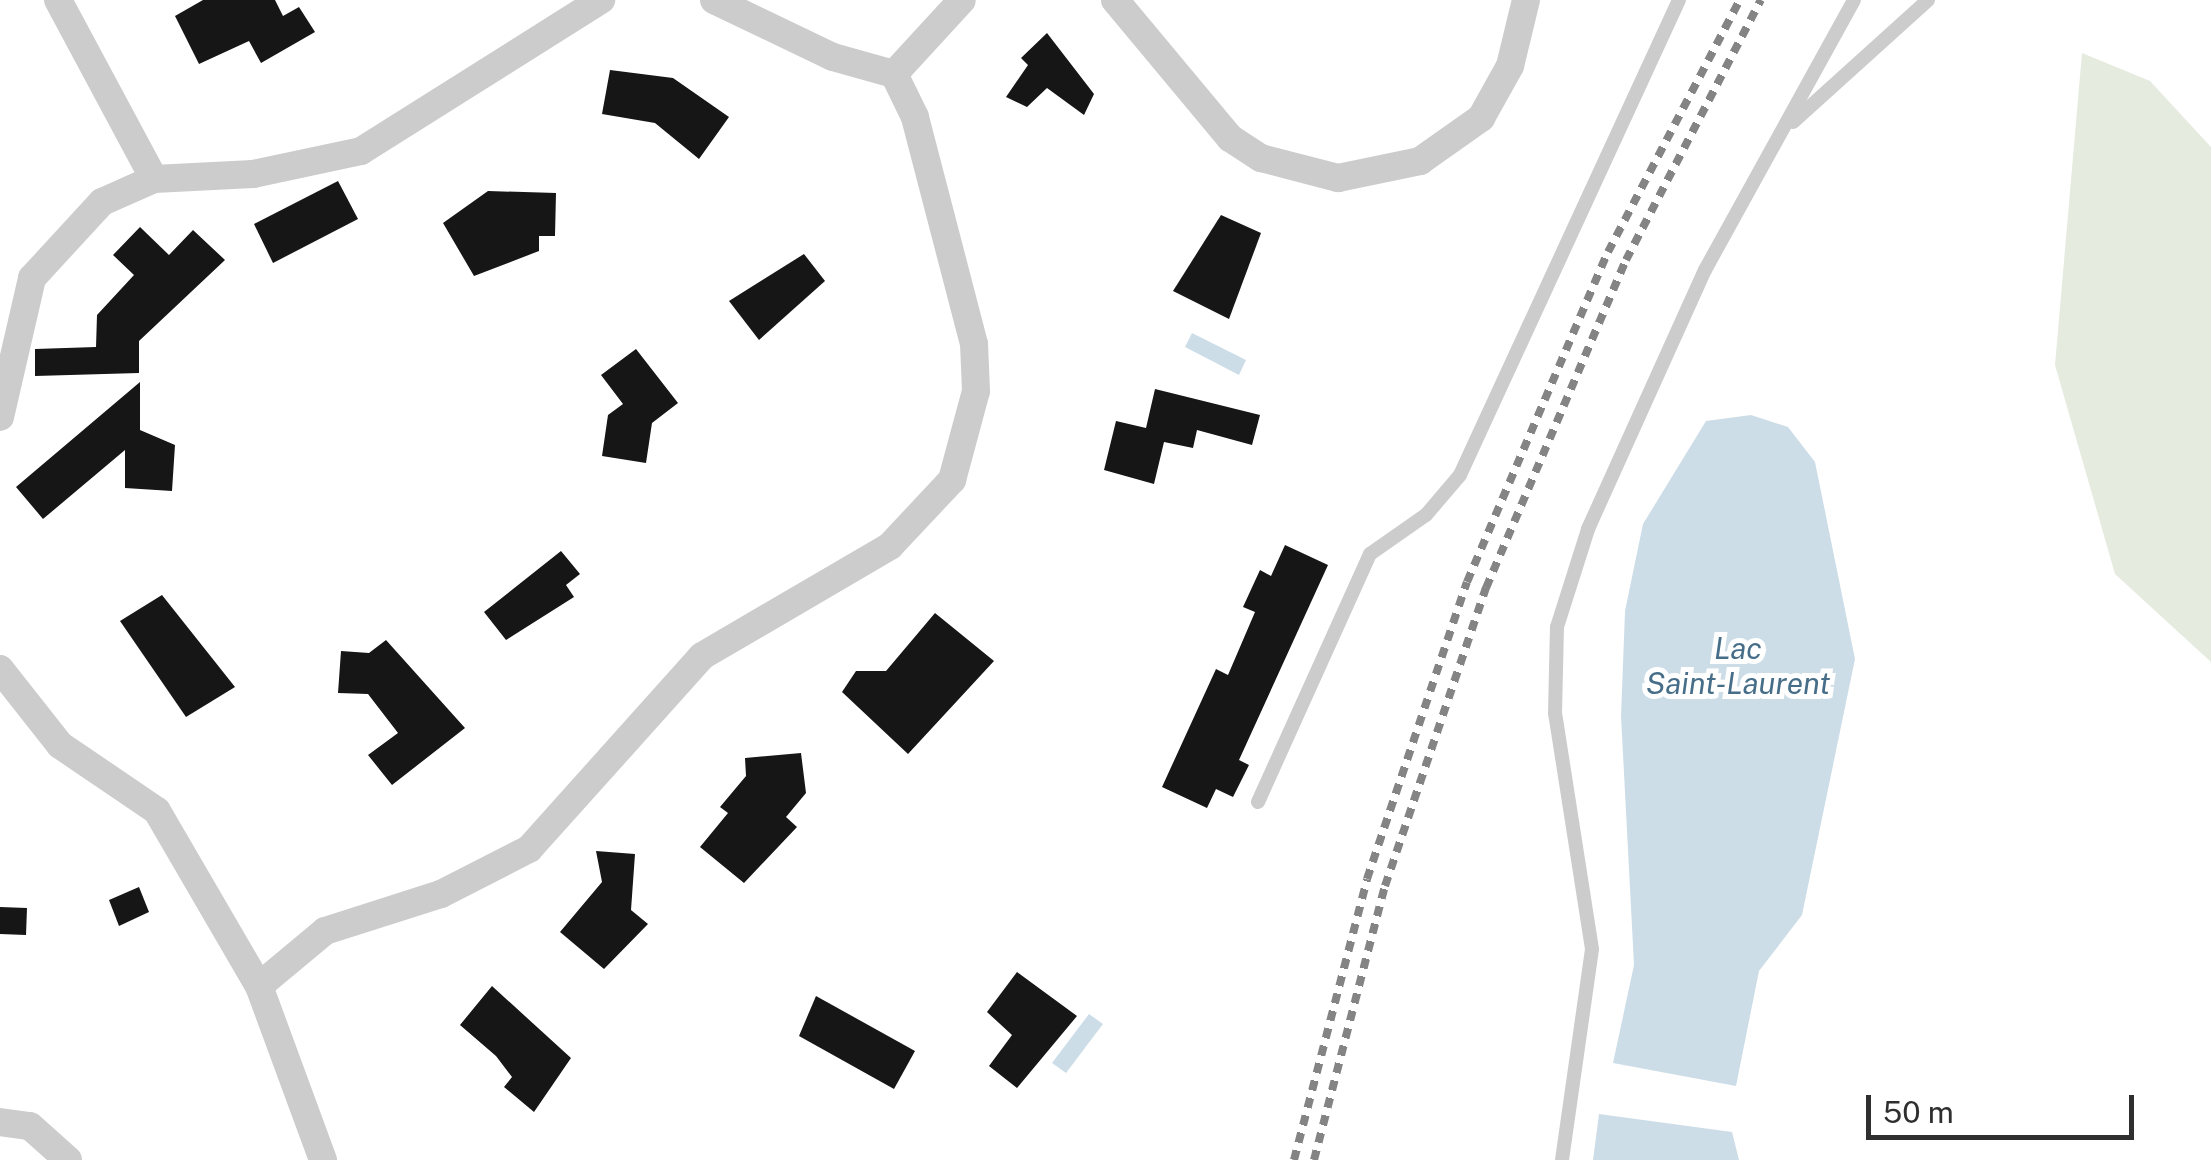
<!DOCTYPE html>
<style>
body{margin:0}
#map{position:relative;width:2211px;height:1160px;overflow:hidden;background:#fff;font-family:"Public Sans",sans-serif}
div>[style]{position:absolute}
.green>*{inset:0;background:#e5ebdf}
.water>*{inset:0;background:#cddde8}
.building>*{inset:0;background:#161616}
.lane>*{height:14px;margin:-7px;padding:0 7px;transform-origin:7px;border-radius:7px;background:#ccc}
.street>*{height:28px;margin:-14px;padding:0 14px;transform-origin:14px;border-radius:14px;background:#ccc}
.rail>*{height:8px;margin-top:-4px;transform-origin:0;background:repeating-linear-gradient(90deg,#848484 0 10px,transparent 0 18px)}
span{translate:-50% -50%;white-space:nowrap;text-align:center;line-height:1.15;-webkit-text-stroke:10px #fff;paint-order:stroke}
.water-label{font-size:30px;color:#476e88;font-style:italic}
.scale{position:absolute;left:1866px;top:1095px;width:268px;height:45px;box-sizing:border-box;border:5px solid #2f2f2f;border-top:0;padding-left:12px;font-size:30px;line-height:35px;white-space:nowrap;color:#2f2f2f;-webkit-text-stroke:8px #fff;paint-order:stroke}
</style>
<div id="map">
<div class="green">
<div style="clip-path:polygon(2082px 53px,2150px 81px,2211px 147px,2211px 662px,2115px 574px,2055px 365px)"></div>
</div>
<div class="water">
<div style="clip-path:polygon(1192px 333px,1246px 360px,1239px 375px,1185px 347px)"></div>
<div style="clip-path:polygon(1751px 415px,1788px 427px,1815px 462px,1855px 659px,1802px 915px,1759px 971px,1736px 1086px,1613px 1063px,1634px 965px,1621px 716px,1625px 611px,1643px 524px,1706px 421px)"></div>
<div style="clip-path:polygon(1089px 1014px,1103px 1024px,1066px 1073px,1052px 1063px)"></div>
<div style="clip-path:polygon(1599px 1114px,1732px 1132px,1739px 1160px,1593px 1160px)"></div>
</div>
<div class="building">
<div style="clip-path:polygon(203px 0,275px 0,283px 16px,299px 7px,315px 32px,261px 63px,249px 41px,199px 64px,175px 16px)"></div>
<div style="clip-path:polygon(1047px 33px,1094px 94px,1084px 115px,1047px 88px,1027px 107px,1006px 97px,1028px 65px,1021px 58px)"></div>
<div style="clip-path:polygon(610px 70px,673px 78px,729px 117px,699px 159px,655px 123px,602px 114px)"></div>
<div style="clip-path:polygon(338px 181px,358px 219px,273px 263px,254px 224px)"></div>
<div style="clip-path:polygon(488px 191px,556px 193px,555px 236px,539px 236px,539px 251px,474px 276px,443px 223px)"></div>
<div style="clip-path:polygon(1221px 215px,1261px 233px,1229px 319px,1173px 291px)"></div>
<div style="clip-path:polygon(140px 227px,169px 255px,193px 230px,225px 260px,139px 341px,139px 373px,35px 376px,35px 349px,96px 347px,97px 315px,134px 275px,113px 255px)"></div>
<div style="clip-path:polygon(804px 254px,825px 281px,759px 340px,729px 301px)"></div>
<div style="clip-path:polygon(636px 349px,678px 403px,652px 423px,646px 463px,602px 456px,608px 415px,623px 404px,601px 375px)"></div>
<div style="clip-path:polygon(140px 382px,140px 430px,175px 445px,172px 491px,125px 488px,125px 450px,43px 519px,16px 487px)"></div>
<div style="clip-path:polygon(1155px 389px,1260px 415px,1252px 445px,1197px 430px,1193px 448px,1164px 442px,1154px 484px,1104px 470px,1116px 421px,1146px 428px)"></div>
<div style="clip-path:polygon(1285px 545px,1328px 565px,1239px 760px,1249px 765px,1233px 797px,1216px 789px,1207px 808px,1162px 787px,1216px 669px,1228px 675px,1255px 612px,1243px 607px,1260px 570px,1271px 576px)"></div>
<div style="clip-path:polygon(561px 551px,580px 574px,566px 585px,574px 597px,506px 640px,484px 612px)"></div>
<div style="clip-path:polygon(162px 595px,235px 687px,186px 717px,120px 621px)"></div>
<div style="clip-path:polygon(935px 613px,994px 661px,908px 754px,842px 692px,856px 671px,886px 671px)"></div>
<div style="clip-path:polygon(386px 640px,465px 728px,392px 785px,368px 755px,398px 733px,368px 694px,338px 693px,341px 651px,369px 653px)"></div>
<div style="clip-path:polygon(801px 753px,806px 793px,786px 817px,797px 827px,744px 883px,700px 847px,728px 813px,720px 807px,746px 776px,745px 758px)"></div>
<div style="clip-path:polygon(596px 851px,635px 854px,631px 910px,648px 924px,604px 969px,560px 932px,602px 882px)"></div>
<div style="clip-path:polygon(139px 887px,149px 912px,119px 926px,109px 900px)"></div>
<div style="clip-path:polygon(0 907px,27px 908px,26px 935px,0 934px)"></div>
<div style="clip-path:polygon(1017px 972px,1077px 1016px,1017px 1088px,989px 1066px,1012px 1035px,987px 1012px)"></div>
<div style="clip-path:polygon(492px 986px,571px 1058px,534px 1112px,504px 1087px,512px 1077px,496px 1056px,460px 1025px)"></div>
<div style="clip-path:polygon(816px 996px,915px 1051px,894px 1089px,799px 1036px)"></div>
</div>
<div class="lane">
<div style="left:1793px;top:122px;width:182px;rotate:-42.1deg"></div>
<div style="left:1258px;top:802px;width:272px;rotate:-65.7deg"></div>
<div style="left:1370px;top:554px;width:68px;rotate:-34.9deg"></div>
<div style="left:1426px;top:515px;width:52px;rotate:-49.6deg"></div>
<div style="left:1460px;top:475px;width:523px;rotate:-65.25deg"></div>
<div style="left:1562px;top:1160px;width:213px;rotate:-81.9deg"></div>
<div style="left:1592px;top:949px;width:238px;rotate:-98.9deg"></div>
<div style="left:1555px;top:714px;width:87px;rotate:-88.7deg"></div>
<div style="left:1557px;top:627px;width:103px;rotate:-72.4deg"></div>
<div style="left:1588px;top:529px;width:284px;rotate:-65.7deg"></div>
<div style="left:1705px;top:270px;width:308px;rotate:-61.1deg"></div>
</div>
<div class="street">
<div style="left:58px;top:0;width:203px;rotate:61.8deg"></div>
<div style="left:714px;top:0;width:132px;rotate:25.6deg"></div>
<div style="left:833px;top:57px;width:63px;rotate:15.6deg"></div>
<div style="left:1115px;top:0;width:180px;rotate:50.2deg"></div>
<div style="left:1230px;top:138px;width:37px;rotate:33deg"></div>
<div style="left:1261px;top:158px;width:80px;rotate:14.6deg"></div>
<div style="left:1338px;top:178px;width:84px;rotate:-11.7deg"></div>
<div style="left:1420px;top:161px;width:75px;rotate:-35.2deg"></div>
<div style="left:1481px;top:118px;width:60px;rotate:-60.9deg"></div>
<div style="left:1510px;top:66px;width:68px;rotate:-76.4deg"></div>
<div style="left:0;top:417px;width:143px;rotate:-77deg"></div>
<div style="left:32px;top:278px;width:103px;rotate:-47.4deg"></div>
<div style="left:102px;top:202px;width:57px;rotate:-23.9deg"></div>
<div style="left:154px;top:179px;width:99px;rotate:-2.9deg"></div>
<div style="left:253px;top:174px;width:110px;rotate:-12deg"></div>
<div style="left:361px;top:151px;width:284px;rotate:-32.2deg"></div>
<div style="left:0;top:669px;width:97px;rotate:51.7deg"></div>
<div style="left:60px;top:745px;width:117px;rotate:34.2deg"></div>
<div style="left:157px;top:811px;width:203px;rotate:59.8deg"></div>
<div style="left:0;top:1122px;width:30px;rotate:8deg"></div>
<div style="left:30px;top:1126px;width:51px;rotate:41.8deg"></div>
<div style="left:323px;top:1160px;width:185px;rotate:-110.2deg"></div>
<div style="left:259px;top:986px;width:86px;rotate:-39.8deg"></div>
<div style="left:325px;top:931px;width:122px;rotate:-17.7deg"></div>
<div style="left:441px;top:894px;width:99px;rotate:-27.1deg"></div>
<div style="left:529px;top:849px;width:259px;rotate:-48.1deg"></div>
<div style="left:702px;top:656px;width:218px;rotate:-30.3deg"></div>
<div style="left:890px;top:546px;width:91px;rotate:-46.8deg"></div>
<div style="left:952px;top:480px;width:92px;rotate:-74.9deg"></div>
<div style="left:976px;top:391px;width:47px;rotate:-92.4deg"></div>
<div style="left:974px;top:344px;width:235px;rotate:-104.6deg"></div>
<div style="left:915px;top:117px;width:48px;rotate:-116deg"></div>
<div style="left:894px;top:74px;width:100px;rotate:-47.4deg"></div>
</div>
<div class="rail">
<div style="left:1294px;top:1160px;width:290px;rotate:-75.4deg"></div>
<div style="left:1367px;top:879px;width:313px;rotate:-71.4deg"></div>
<div style="left:1467px;top:582px;width:359px;rotate:-66.9deg"></div>
<div style="left:1608px;top:252px;width:284px;rotate:-62.4deg"></div>
<div style="left:1314px;top:1160px;width:283px;rotate:-75.5deg"></div>
<div style="left:1385px;top:886px;width:315px;rotate:-71.3deg"></div>
<div style="left:1486px;top:588px;width:357px;rotate:-66.9deg"></div>
<div style="left:1626px;top:260px;width:293px;rotate:-62.6deg"></div>
</div>
<div class="water-label">
<span style="left:1738px;top:665px">Lac<br>Saint-Laurent</span>
</div>
<div class="scale">50 m</div>
</div>
